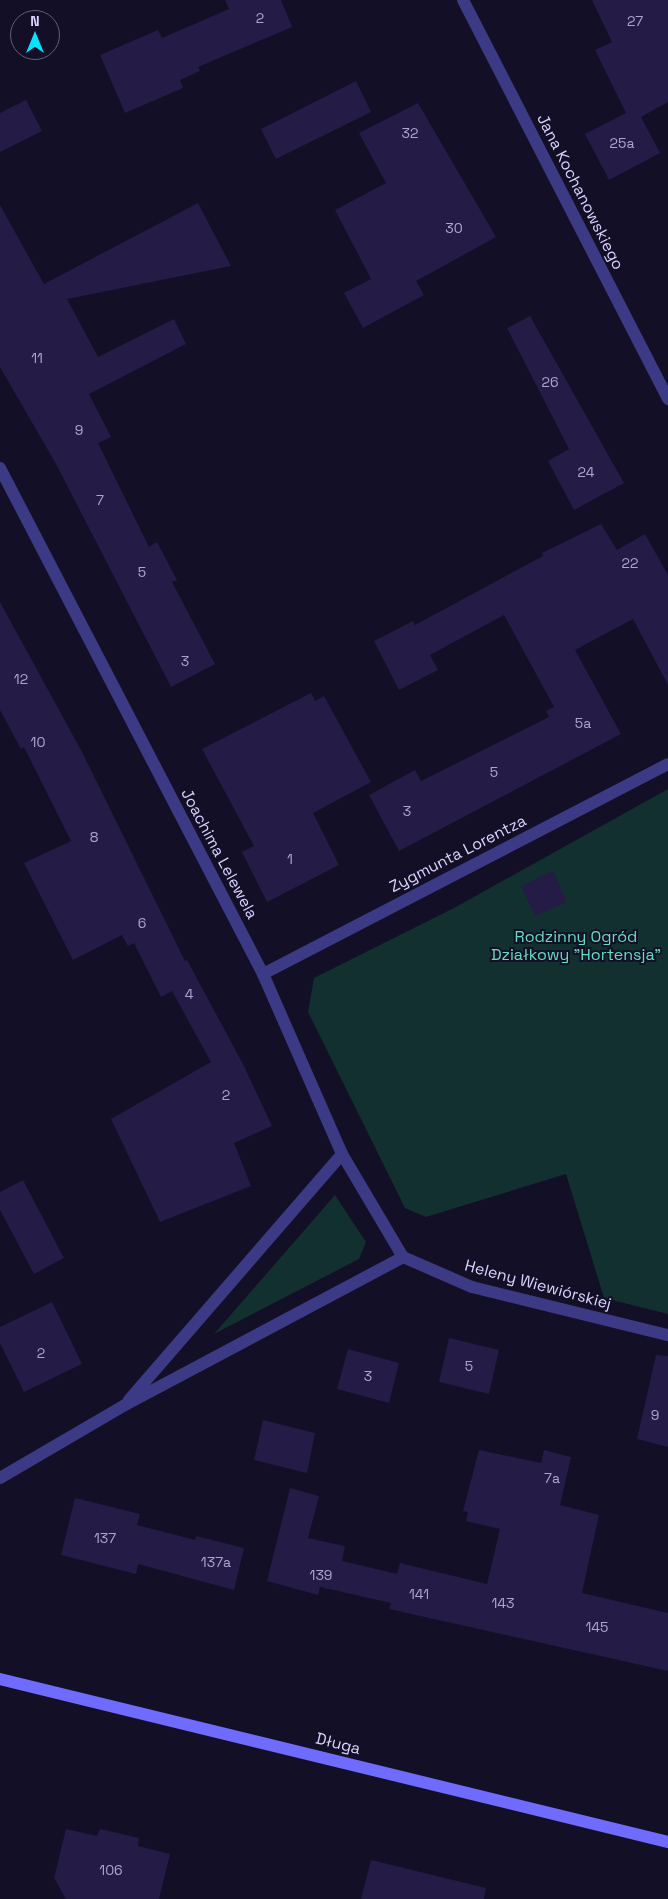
<!DOCTYPE html>
<meta charset="utf-8">
<style>
body{margin:0}
#map{position:relative;width:668px;height:1899px;overflow:hidden;background:#130f26;font-family:"Space Grotesk",sans-serif}
div>[style]{position:absolute}
.green>*{inset:0;background:#12302f}
.building>*{inset:0;background:#241b47}
.minor>*{height:12px;margin:-6px;padding:0 6px;transform-origin:6px;border-radius:6px;background:#3d3a85}
.secondary>*{height:12px;margin:-6px;padding:0 6px;transform-origin:6px;border-radius:6px;background:#6f6bff}
span{translate:-50% -50%;white-space:nowrap;text-align:center;line-height:1.15;-webkit-text-stroke:4px #130f26;paint-order:stroke}
.number-label{font-size:14px;color:#aca6d1}
.number-label span{-webkit-text-stroke-width:0}
.street-label{font-size:16px;color:#d9d4ff}
.park-label{font-size:16px;color:#5fe0c0}
.north{position:absolute;left:10px;top:10px;width:50px;height:50px;box-sizing:border-box;background:#130f26;border:1px solid #625e7d;border-radius:50%;rotate:0deg;font-size:14px;font-weight:700;line-height:20px;text-align:center;color:#d9d4ff}
.north::after{content:'';display:block;margin:auto;width:18px;height:22px;background:#00e5ff;clip-path:polygon(50% 0,100% 100%,50% 72%,0 100%)}
</style>
<div id="map">
<div class="green">
<div style="clip-path:polygon(668px 789px,668px 1314px,604px 1298px,566px 1174px,426px 1217px,405px 1208px,308px 1012px,314px 978px,454px 908px)"></div>
<div style="clip-path:polygon(335px 1195px,366px 1242px,359px 1259px,214px 1334px)"></div>
</div>
<div class="building">
<div style="clip-path:polygon(225px 0,281px 0,292px 27px,198px 67px,200px 71px,180px 80px,183px 88px,125px 113px,100px 55px,158px 30px,162px 38px,229px 9px)"></div>
<div style="clip-path:polygon(592px 0,668px 0,668px 102px,641px 117px,660px 153px,609px 180px,585px 134px,626px 113px,595px 50px,612px 42px)"></div>
<div style="clip-path:polygon(356px 81px,371px 112px,276px 159px,261px 129px)"></div>
<div style="clip-path:polygon(26px 100px,42px 131px,0 152px,0 113px)"></div>
<div style="clip-path:polygon(418px 103px,496px 237px,416px 281px,424px 295px,363px 328px,344px 293px,371px 279px,335px 210px,386px 183px,359px 133px)"></div>
<div style="clip-path:polygon(198px 203px,231px 266px,67px 299px,98px 357px,174px 319px,186px 344px,89px 394px,111px 437px,98px 443px,149px 547px,157px 542px,177px 580px,172px 582px,215px 664px,171px 687px,56px 464px,0 367px,0 205px,44px 284px)"></div>
<div style="clip-path:polygon(530px 316px,624px 483px,574px 510px,548px 461px,569px 449px,507px 328px)"></div>
<div style="clip-path:polygon(601px 524px,617px 550px,645px 534px,668px 575px,668px 685px,633px 619px,575px 650px,621px 734px,399px 851px,369px 795px,415px 770px,421px 781px,549px 717px,546px 711px,554px 707px,504px 615px,430px 655px,438px 670px,399px 690px,374px 641px,413px 621px,415px 625px,543px 556px,542px 553px)"></div>
<div style="clip-path:polygon(0 602px,82px 752px,185px 961px,187px 960px,244px 1066px,272px 1126px,234px 1143px,251px 1186px,160px 1222px,111px 1119px,211px 1062px,172px 991px,161px 997px,134px 943px,128px 946px,122px 935px,73px 960px,24px 863px,71px 841px,24px 747px,21px 749px,0 710px)"></div>
<div style="clip-path:polygon(311px 693px,315px 701px,324px 696px,371px 782px,313px 813px,339px 865px,267px 902px,242px 852px,254px 846px,202px 749px)"></div>
<div style="clip-path:polygon(553px 871px,567px 902px,535px 916px,521px 886px)"></div>
<div style="clip-path:polygon(23px 1180px,64px 1258px,34px 1274px,0 1210px,0 1192px)"></div>
<div style="clip-path:polygon(52px 1302px,82px 1364px,24px 1392px,0 1343px,0 1327px)"></div>
<div style="clip-path:polygon(449px 1338px,499px 1350px,489px 1394px,439px 1382px)"></div>
<div style="clip-path:polygon(348px 1349px,399px 1363px,389px 1403px,337px 1389px)"></div>
<div style="clip-path:polygon(656px 1355px,668px 1356px,668px 1447px,637px 1439px)"></div>
<div style="clip-path:polygon(263px 1420px,315px 1433px,307px 1473px,254px 1460px)"></div>
<div style="clip-path:polygon(479px 1450px,541px 1463px,544px 1450px,571px 1457px,560px 1505px,599px 1515px,582px 1593px,668px 1613px,668px 1671px,389px 1609px,391px 1603px,320px 1587px,318px 1595px,267px 1581px,290px 1488px,319px 1496px,308px 1538px,345px 1546px,342px 1561px,397px 1574px,400px 1563px,487px 1584px,500px 1529px,466px 1521px,468px 1512px,463px 1511px)"></div>
<div style="clip-path:polygon(75px 1498px,140px 1514px,137px 1525px,195px 1540px,196px 1536px,244px 1548px,234px 1590px,138px 1564px,136px 1574px,61px 1555px)"></div>
<div style="clip-path:polygon(66px 1829px,97px 1836px,100px 1829px,139px 1838px,138px 1846px,170px 1854px,159px 1899px,66px 1899px,54px 1878px)"></div>
<div style="clip-path:polygon(371px 1860px,486px 1888px,484px 1899px,361px 1899px)"></div>
</div>
<div class="minor">
<div style="left:463px;top:0;width:449px;rotate:62.8deg"></div>
<div style="left:0;top:468px;width:570px;rotate:62.54deg"></div>
<div style="left:263px;top:974px;width:197px;rotate:66.3deg"></div>
<div style="left:342px;top:1154px;width:120px;rotate:59.4deg"></div>
<div style="left:263px;top:974px;width:456px;rotate:-27.4deg"></div>
<div style="left:403px;top:1257px;width:75px;rotate:23.5deg"></div>
<div style="left:472px;top:1287px;width:202px;rotate:13.8deg"></div>
<div style="left:129px;top:1400px;width:325px;rotate:-49.1deg"></div>
<div style="left:0;top:1478px;width:145px;rotate:-30.3deg"></div>
<div style="left:125px;top:1405px;width:315px;rotate:-28deg"></div>
</div>
<div class="secondary">
<div style="left:0;top:1679px;width:688px;rotate:13.71deg"></div>
</div>
<div class="number-label">
<span style="left:260px;top:18px">2</span>
<span style="left:635px;top:21px">27</span>
<span style="left:410px;top:133px">32</span>
<span style="left:622px;top:143px">25a</span>
<span style="left:454px;top:228px">30</span>
<span style="left:37px;top:358px">11</span>
<span style="left:550px;top:382px">26</span>
<span style="left:79px;top:430px">9</span>
<span style="left:586px;top:472px">24</span>
<span style="left:100px;top:500px">7</span>
<span style="left:630px;top:563px">22</span>
<span style="left:142px;top:572px">5</span>
<span style="left:185px;top:661px">3</span>
<span style="left:21px;top:679px">12</span>
<span style="left:583px;top:723px">5a</span>
<span style="left:38px;top:742px">10</span>
<span style="left:494px;top:772px">5</span>
<span style="left:407px;top:811px">3</span>
<span style="left:94px;top:837px">8</span>
<span style="left:290px;top:859px">1</span>
<span style="left:142px;top:923px">6</span>
<span style="left:189px;top:994px">4</span>
<span style="left:226px;top:1095px">2</span>
<span style="left:41px;top:1353px">2</span>
<span style="left:469px;top:1366px">5</span>
<span style="left:368px;top:1376px">3</span>
<span style="left:655px;top:1415px">9</span>
<span style="left:552px;top:1478px">7a</span>
<span style="left:105px;top:1538px">137</span>
<span style="left:216px;top:1562px">137a</span>
<span style="left:321px;top:1575px">139</span>
<span style="left:419px;top:1594px">141</span>
<span style="left:503px;top:1603px">143</span>
<span style="left:597px;top:1627px">145</span>
<span style="left:111px;top:1870px">106</span>
</div>
<div class="street-label">
<span style="left:580px;top:192px;rotate:63deg">Jana Kochanowskiego</span>
<span style="left:219px;top:854px;rotate:62deg">Joachima Lelewela</span>
<span style="left:458px;top:854px;rotate:-27deg">Zygmunta Lorentza</span>
<span style="left:538px;top:1285px;rotate:15deg">Heleny Wiewiórskiej</span>
<span style="left:338px;top:1744px;rotate:14deg">Długa</span>
</div>
<div class="park-label">
<span style="left:576px;top:946px">Rodzinny Ogród<br>Działkowy "Hortensja"</span>
</div>
<div class="north">N</div>
</div>
